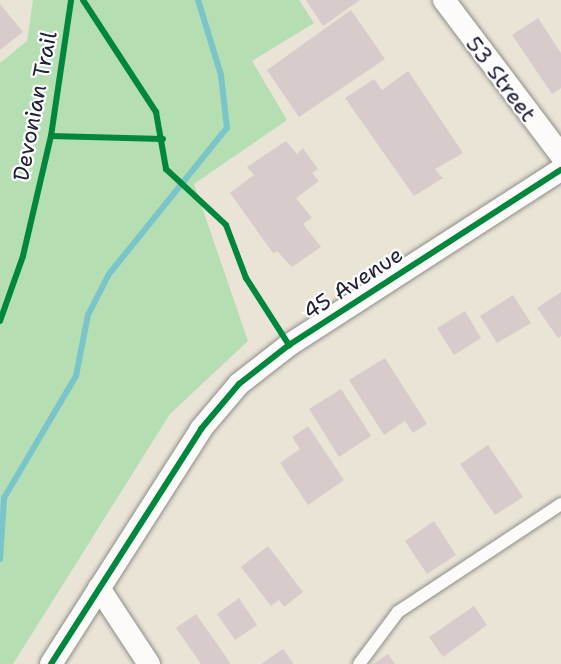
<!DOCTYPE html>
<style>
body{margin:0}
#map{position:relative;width:561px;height:664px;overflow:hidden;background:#e9e4d6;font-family:"Shantell Sans",sans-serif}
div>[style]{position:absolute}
.green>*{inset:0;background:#b6deb3}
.stream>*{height:6px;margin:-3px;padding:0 3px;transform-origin:3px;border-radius:3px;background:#7ac5c9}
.building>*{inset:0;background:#d8cbcc}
.roads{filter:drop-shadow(0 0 2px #8f8d8a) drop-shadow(0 0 2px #8f8d8a)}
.service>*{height:12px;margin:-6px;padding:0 6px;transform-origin:6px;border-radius:6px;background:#fcfbf9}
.minor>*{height:22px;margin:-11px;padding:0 11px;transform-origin:11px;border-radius:11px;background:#fcfbf9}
.cycleway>*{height:6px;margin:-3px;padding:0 3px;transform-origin:3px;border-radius:3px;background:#00873e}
span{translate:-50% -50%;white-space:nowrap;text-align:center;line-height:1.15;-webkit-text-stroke:4.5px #fff;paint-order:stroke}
.street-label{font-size:22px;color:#22223b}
</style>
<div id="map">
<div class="green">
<div style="clip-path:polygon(33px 0,299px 0,314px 23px,252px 61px,287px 120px,194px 184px,248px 341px,170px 414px,13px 664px,0 664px,0 63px,27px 41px)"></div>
</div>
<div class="stream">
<div style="left:0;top:559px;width:61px;rotate:-86.2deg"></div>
<div style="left:4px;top:498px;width:142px;rotate:-59.5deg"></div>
<div style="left:76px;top:376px;width:62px;rotate:-78.9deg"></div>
<div style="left:88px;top:315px;width:46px;rotate:-62.9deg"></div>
<div style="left:109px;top:274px;width:188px;rotate:-51.1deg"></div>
<div style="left:227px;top:128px;width:53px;rotate:-96.5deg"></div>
<div style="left:221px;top:75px;width:78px;rotate:-107deg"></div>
</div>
<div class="building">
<div style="clip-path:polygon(306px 0,360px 0,323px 26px)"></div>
<div style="clip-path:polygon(0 4px,23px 32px,0 50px)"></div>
<div style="clip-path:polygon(351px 10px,385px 59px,299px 117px,267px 70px)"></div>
<div style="clip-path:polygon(538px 18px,561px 53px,561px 88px,552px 94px,512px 35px)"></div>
<div style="clip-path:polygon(408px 71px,463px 153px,435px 169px,443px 178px,414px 196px,345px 98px,374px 79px,382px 90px)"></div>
<div style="clip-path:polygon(286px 141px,297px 154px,303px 148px,318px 169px,312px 173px,319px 181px,296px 198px,312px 218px,303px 224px,321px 247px,292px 267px,277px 251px,273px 253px,230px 193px,254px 175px,247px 167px)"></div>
<div style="clip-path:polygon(561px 292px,561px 336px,558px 338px,537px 308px)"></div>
<div style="clip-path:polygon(513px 295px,531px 323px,497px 343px,480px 316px)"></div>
<div style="clip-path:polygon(465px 311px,481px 338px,454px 355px,437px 328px)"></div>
<div style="clip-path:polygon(385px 358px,427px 424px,413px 433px,405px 421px,384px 435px,349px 380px)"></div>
<div style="clip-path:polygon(341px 389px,371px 436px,339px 457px,309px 409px)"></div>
<div style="clip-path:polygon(308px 426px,344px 480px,308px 505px,280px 463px,300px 449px,292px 437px)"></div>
<div style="clip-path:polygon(488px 445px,523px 497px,495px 515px,460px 464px)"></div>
<div style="clip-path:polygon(434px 521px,456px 555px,427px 574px,405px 541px)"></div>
<div style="clip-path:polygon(268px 546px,303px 592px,284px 607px,279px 600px,271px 606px,241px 567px)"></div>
<div style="clip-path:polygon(239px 598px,257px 625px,235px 640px,217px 614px)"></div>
<div style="clip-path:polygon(474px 606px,487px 625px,443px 657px,429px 637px)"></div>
<div style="clip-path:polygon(196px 614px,231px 664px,201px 664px,176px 628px)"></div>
<div style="clip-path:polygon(283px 649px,294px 664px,261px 664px)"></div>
<div style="clip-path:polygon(388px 654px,395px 664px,373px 664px)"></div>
</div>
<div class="roads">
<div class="service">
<div style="left:359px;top:664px;width:65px;rotate:-53.1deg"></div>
<div style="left:398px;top:612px;width:196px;rotate:-33.5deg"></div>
</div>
<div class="minor">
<div style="left:444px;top:0;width:194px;rotate:53deg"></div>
<div style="left:99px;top:588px;width:91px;rotate:56.7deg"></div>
<div style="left:51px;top:664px;width:279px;rotate:-57.4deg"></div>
<div style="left:201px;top:429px;width:59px;rotate:-49.8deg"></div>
<div style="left:239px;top:384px;width:63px;rotate:-38deg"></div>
<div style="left:289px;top:345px;width:323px;rotate:-32.8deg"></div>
</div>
</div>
<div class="cycleway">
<div style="left:83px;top:0;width:134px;rotate:56.9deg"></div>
<div style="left:156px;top:112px;width:58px;rotate:80deg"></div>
<div style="left:166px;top:169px;width:82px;rotate:43deg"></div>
<div style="left:226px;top:225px;width:57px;rotate:69.3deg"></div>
<div style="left:246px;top:278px;width:80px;rotate:57.3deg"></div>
<div style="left:51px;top:136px;width:112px;rotate:1.5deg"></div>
<div style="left:0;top:321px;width:69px;rotate:-70.5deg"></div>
<div style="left:23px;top:256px;width:123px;rotate:-76.9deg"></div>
<div style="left:51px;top:136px;width:137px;rotate:-81.6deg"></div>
<div style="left:51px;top:664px;width:279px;rotate:-57.4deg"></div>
<div style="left:201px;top:429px;width:59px;rotate:-49.8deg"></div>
<div style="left:239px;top:384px;width:63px;rotate:-38deg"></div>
<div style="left:289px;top:345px;width:323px;rotate:-32.8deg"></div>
</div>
<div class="street-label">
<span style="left:501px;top:79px;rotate:53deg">53 Street</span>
<span style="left:35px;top:106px;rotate:-79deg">Devonian Trail</span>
<span style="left:353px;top:283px;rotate:-33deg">45 Avenue</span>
</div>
</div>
